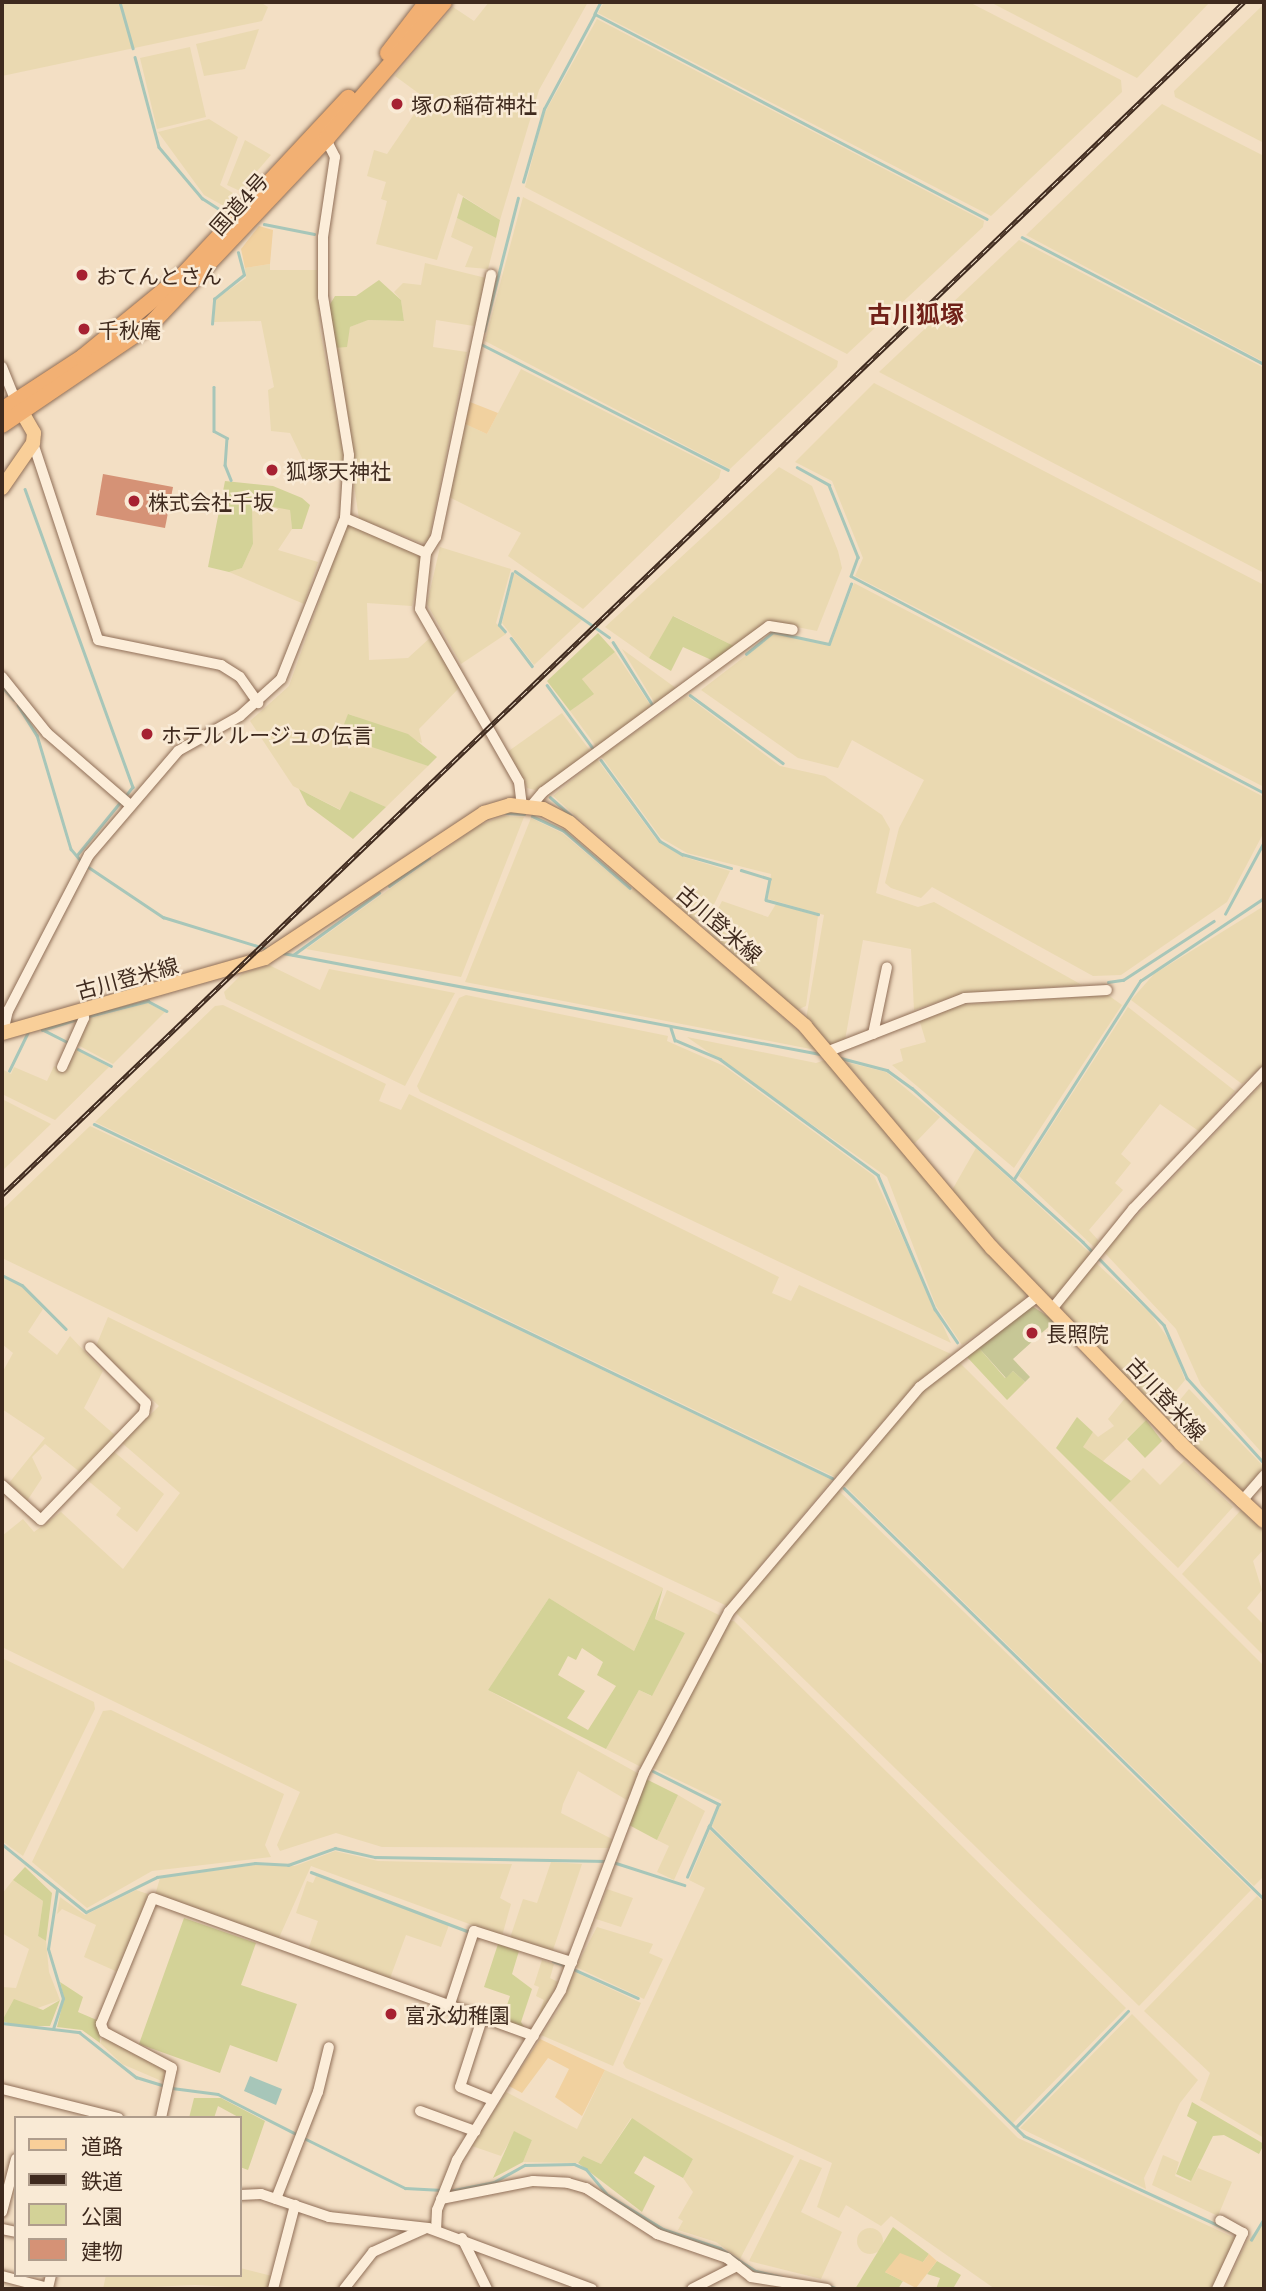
<!DOCTYPE html>
<meta charset="utf-8">
<style>
body{margin:0}
#map{position:relative;width:1266px;height:2291px;overflow:hidden;background:#f3dfc4;font-family:Literata,"Noto Sans JP",serif}
div>[style]{position:absolute}
.farmland>*{inset:0;background:#ead9b1}
.round{border-radius:50%}
.green>*{inset:0;background:#d3d297}
.sand>*{inset:0;background:#f1d19f}
.cemetery>*{inset:0;background:#c7c796}
.water>*{inset:0;background:#a7c6b9}
.stream>*{height:2.5px;margin:-1.25px;padding:0 1.25px;transform-origin:1.25px;border-radius:1.25px;background:#a7c6b9}
.building>*{inset:0;background:#d59276}
.roads{filter:drop-shadow(0 0 2px #906f58) drop-shadow(0 0 2px #906f58)}
.minor>*{height:10px;margin:-5px;padding:0 5px;transform-origin:5px;border-radius:5px;background:#fcedd9}
.primary>*{height:14px;margin:-7px;padding:0 7px;transform-origin:7px;border-radius:7px;background:#f9cf99}
.trunk>*{height:16px;margin:-8px;padding:0 8px;transform-origin:8px;border-radius:8px;background:#f2b073}
.rail>*{height:5px;margin-top:-2.5px;transform-origin:0;background:repeating-linear-gradient(90deg,#f9ead5 0 8px,#3f2a1e 0 16px);box-sizing:border-box;border-block:2px solid #3f2a1e}
.dots>*{width:19px;height:19px;translate:-50% -50%;box-sizing:border-box;border:4px solid #f9ead5;border-radius:50%}
span{translate:-50% -50%;white-space:nowrap;text-align:center;line-height:1.15;-webkit-text-stroke:5px #f9ead5;paint-order:stroke}
.poi-label{font-size:21px;color:#3f2a1e}
.left{translate:0 -50%;text-align:left}
.street-label{font-size:21px;color:#3f2a1e}
.quarter-label{font-size:24px;color:#702018;font-weight:700}
.frame{position:absolute;inset:0;border:4px solid #3f2a1e;pointer-events:none}
.legend{position:absolute;left:14px;top:2116px;width:228px;height:161px;box-sizing:border-box;background:#f9ead5;border:2px solid #af9d8c;margin:0;padding:9px 12px;list-style:none;font-size:21px;color:#3f2a1e}
.legend li{display:flex;align-items:center;gap:14px;height:35px}
.legend b{width:35px;border:2px solid #af9d8c}
</style>
<div id="map">
<div class="farmland">
<div style="clip-path:polygon(2px 2px,260px 2px,268px 7px,262px 21px,2px 76px)"></div>
<div style="clip-path:polygon(489px 2px,588px 2px,539px 90px,500px 220px,458px 193px,437px 260px,376px 244px,387px 201px,381px 199px,386px 182px,367px 176px,374px 150px,387px 154px,425px 98px,395px 76px,453px 7px,474px 21px)"></div>
<div style="clip-path:polygon(604px 2px,969px 2px,1121px 80px,1122px 92px,991px 216px,598px 13px)"></div>
<div style="clip-path:polygon(990px 2px,1210px 2px,1137px 78px)"></div>
<div style="clip-path:polygon(1264px 4px,1264px 143px,1175px 97px,1174px 91px)"></div>
<div style="clip-path:polygon(597px 19px,984px 221px,983px 227px,847px 354px,525px 187px,544px 114px)"></div>
<div style="clip-path:polygon(259px 29px,245px 69px,204px 76px,196px 44px)"></div>
<div style="clip-path:polygon(190px 47px,206px 117px,157px 129px,140px 58px)"></div>
<div style="clip-path:polygon(1162px 104px,1264px 156px,1264px 362px,1026px 235px)"></div>
<div style="clip-path:polygon(209px 119px,238px 137px,220px 185px,236px 195px,224px 206px,204px 195px,158px 132px)"></div>
<div style="clip-path:polygon(245px 140px,271px 155px,240px 191px,227px 185px)"></div>
<div style="clip-path:polygon(523px 197px,838px 361px,837px 367px,730px 469px,485px 341px)"></div>
<div style="clip-path:polygon(457px 218px,496px 238px,488px 269px,465px 267px,473px 247px,451px 237px)"></div>
<div style="clip-path:polygon(1019px 240px,1264px 368px,1264px 573px,879px 372px)"></div>
<div style="clip-path:polygon(425px 263px,486px 278px,474px 326px,436px 320px,433px 347px,467px 352px,429px 540px,422px 543px,359px 519px,334px 348px,347px 340px,350px 327px,367px 320px,404px 321px,401px 300px,394px 292px,403px 283px,421px 285px)"></div>
<div style="clip-path:polygon(270px 264px,270px 270px,317px 270px,320px 330px,345px 461px,303px 460px,290px 433px,271px 431px,268px 390px,274px 387px,261px 321px,214px 322px,216px 299px,246px 278px,245px 268px)"></div>
<div style="clip-path:polygon(521px 369px,721px 470px,719px 478px,583px 609px,508px 556px,521px 533px,449px 497px,465px 424px,487px 434px)"></div>
<div style="clip-path:polygon(874px 383px,1264px 585px,1264px 787px,855px 576px,863px 558px,832px 481px,795px 462px)"></div>
<div style="clip-path:polygon(779px 467px,812px 486px,838px 551px,842px 568px,817px 631px,766px 621px,738px 648px,674px 616px,649px 658px,605px 627px)"></div>
<div style="clip-path:polygon(252px 502px,290px 509px,292px 529px,278px 550px,318px 562px,304px 604px,229px 572px,242px 568px,253px 544px)"></div>
<div style="clip-path:polygon(347px 523px,415px 548px,423px 560px,412px 606px,367px 603px,369px 660px,408px 658px,432px 636px,462px 685px,419px 729px,422px 743px,349px 714px,365px 741px,428px 766px,386px 807px,350px 791px,341px 810px,293px 786px,250px 721px,289px 686px)"></div>
<div style="clip-path:polygon(440px 547px,511px 569px,496px 623px,506px 634px,461px 664px,427px 604px)"></div>
<div style="clip-path:polygon(514px 573px,582px 620px,534px 665px,502px 623px)"></div>
<div style="clip-path:polygon(854px 583px,1264px 797px,1264px 832px,1227px 902px,1121px 975px,1093px 976px,932px 887px,921px 898px,891px 888px,885px 883px,899px 828px,924px 780px,852px 740px,838px 768px,798px 758px,701px 690px,774px 634px,830px 646px)"></div>
<div style="clip-path:polygon(622px 649px,680px 691px,657px 707px)"></div>
<div style="clip-path:polygon(615px 652px,653px 709px,598px 749px,570px 711px,593px 694px,582px 679px)"></div>
<div style="clip-path:polygon(687px 696px,780px 766px,825px 776px,882px 815px,890px 829px,876px 893px,918px 907px,934px 902px,1082px 985px,965px 993px,914px 1010px,911px 949px,863px 940px,845px 1040px,832px 1046px,806px 1019px,824px 915px,768px 899px,771px 874px,687px 853px,661px 838px,601px 756px)"></div>
<div style="clip-path:polygon(562px 713px,591px 752px,539px 791px,527px 788px,506px 753px)"></div>
<div style="clip-path:polygon(597px 759px,656px 839px,681px 856px,730px 871px,708px 917px,694px 920px,553px 796px)"></div>
<div style="clip-path:polygon(504px 816px,524px 817px,461px 977px,306px 949px,479px 825px)"></div>
<div style="clip-path:polygon(531px 818px,562px 833px,631px 891px,634px 887px,821px 1051px,465px 982px)"></div>
<div style="clip-path:polygon(722px 901px,768px 917px,776px 904px,818px 916px,806px 1006px,797px 1010px,707px 931px)"></div>
<div style="clip-path:polygon(1264px 906px,1264px 1064px,1242px 1084px,1131px 1000px,1154px 974px)"></div>
<div style="clip-path:polygon(269px 965px,320px 990px,329px 969px,455px 993px,405px 1086px,226px 999px,224px 992px,243px 973px)"></div>
<div style="clip-path:polygon(466px 995px,668px 1036px,667px 1041px,724px 1066px,874px 1176px,951px 1343px,420px 1092px,417px 1086px,459px 998px)"></div>
<div style="clip-path:polygon(1108px 995px,1122px 1005px,1014px 1168px,892px 1065px,903px 1061px,900px 1049px,926px 1042px,919px 1019px,956px 1005px)"></div>
<div style="clip-path:polygon(148px 1003px,165px 1012px,113px 1064px,76px 1044px,87px 1019px)"></div>
<div style="clip-path:polygon(223px 1005px,386px 1084px,379px 1101px,401px 1110px,409px 1094px,779px 1277px,772px 1293px,791px 1301px,799px 1285px,951px 1354px,913px 1387px,835px 1477px,95px 1122px,215px 1006px)"></div>
<div style="clip-path:polygon(1128px 1007px,1235px 1091px,1200px 1132px,1160px 1104px,1121px 1154px,1131px 1163px,1115px 1183px,1123px 1190px,1089px 1230px,1099px 1241px,1094px 1247px,1019px 1176px)"></div>
<div style="clip-path:polygon(687px 1037px,816px 1063px,828px 1059px,969px 1232px,1027px 1291px,1023px 1301px,962px 1345px,936px 1306px,887px 1177px)"></div>
<div style="clip-path:polygon(74px 1048px,109px 1067px,55px 1120px,2px 1094px,2px 1069px,11px 1074px,14px 1067px,47px 1081px,54px 1066px,64px 1070px)"></div>
<div style="clip-path:polygon(846px 1062px,886px 1072px,940px 1117px,914px 1144px)"></div>
<div style="clip-path:polygon(1264px 1082px,1264px 1455px,1201px 1385px,1176px 1329px,1103px 1251px)"></div>
<div style="clip-path:polygon(2px 1099px,51px 1124px,2px 1171px)"></div>
<div style="clip-path:polygon(90px 1126px,419px 1282px,832px 1480px,727px 1606px,663px 1576px,2px 1258px,2px 1210px)"></div>
<div style="clip-path:polygon(976px 1148px,1091px 1254px,1053px 1301px,951px 1192px)"></div>
<div style="clip-path:polygon(1095px 1262px,1151px 1314px,1172px 1344px,1185px 1380px,1158px 1413px,1059px 1306px)"></div>
<div style="clip-path:polygon(2px 1276px,19px 1284px,43px 1309px,28px 1332px,57px 1355px,70px 1336px,103px 1371px,84px 1408px,115px 1435px,81px 1473px,45px 1444px,32px 1457px,42px 1478px,27px 1501px,9px 1483px,45px 1438px,2px 1409px,2px 1373px,13px 1353px,2px 1344px)"></div>
<div style="clip-path:polygon(108px 1317px,663px 1588px,634px 1651px,549px 1598px,488px 1690px,641px 1775px,630px 1802px,578px 1771px,563px 1804px,561px 1813px,612px 1839px,610px 1848px,382px 1847px,336px 1833px,280px 1851px,277px 1845px,300px 1792px,2px 1647px,2px 1536px,23px 1519px,34px 1532px,61px 1512px,123px 1569px,180px 1493px,122px 1443px,159px 1406px,96px 1346px)"></div>
<div style="clip-path:polygon(959px 1362px,1264px 1666px,1264px 1876px,1254px 1886px,843px 1484px,922px 1392px)"></div>
<div style="clip-path:polygon(1189px 1389px,1264px 1467px,1246px 1494px,1223px 1479px,1165px 1418px)"></div>
<div style="clip-path:polygon(1126px 1397px,1146px 1420px,1101px 1463px,1082px 1447px,1093px 1432px,1098px 1437px,1114px 1426px,1108px 1419px)"></div>
<div style="clip-path:polygon(112px 1450px,164px 1494px,137px 1532px,116px 1515px,121px 1508px,86px 1479px)"></div>
<div style="clip-path:polygon(1184px 1461px,1233px 1507px,1178px 1568px,1110px 1502px,1143px 1468px,1160px 1485px)"></div>
<div style="clip-path:polygon(838px 1490px,1251px 1890px,1139px 2006px,734px 1611px)"></div>
<div style="clip-path:polygon(1241px 1510px,1264px 1531px,1264px 1549px,1253px 1561px,1262px 1590px,1247px 1608px,1264px 1625px,1264px 1656px,1182px 1574px)"></div>
<div style="clip-path:polygon(667px 1590px,721px 1616px,641px 1767px,606px 1749px,639px 1690px,651px 1696px,685px 1633px,655px 1619px)"></div>
<div style="clip-path:polygon(727px 1621px,734px 1621px,1126px 2008px,1013px 2123px,712px 1826px,722px 1801px,653px 1768px)"></div>
<div style="clip-path:polygon(2px 1658px,94px 1702px,95px 1709px,23px 1856px,2px 1841px)"></div>
<div style="clip-path:polygon(111px 1710px,284px 1794px,265px 1845px,271px 1857px,152px 1871px,87px 1908px,32px 1862px,103px 1711px)"></div>
<div style="clip-path:polygon(678px 1795px,705px 1811px,674px 1880px,657px 1872px,669px 1846px,657px 1840px)"></div>
<div style="clip-path:polygon(710px 1830px,1018px 2138px,1237px 2239px,1211px 2289px,995px 2289px,891px 2216px,881px 2226px,846px 2205px,839px 2218px,817px 2207px,832px 2163px,626px 2068px,623px 2063px,705px 1888px,689px 1880px)"></div>
<div style="clip-path:polygon(335px 1851px,378px 1861px,512px 1864px,500px 1898px,511px 1904px,502px 1936px,311px 1866px,278px 1940px,155px 1895px,160px 1878px,255px 1865px,295px 1866px)"></div>
<div style="clip-path:polygon(551px 1862px,582px 1864px,552px 1953px,510px 1938px,523px 1899px,537px 1903px)"></div>
<div style="clip-path:polygon(316px 1876px,449px 1925px,441px 1947px,406px 1935px,389px 1981px,308px 1950px,318px 1921px,296px 1913px,307px 1881px,313px 1883px)"></div>
<div style="clip-path:polygon(13px 1880px,43px 1901px,38px 1936px,46px 1941px,49px 1972px,60px 2000px,7px 2019px,2px 2017px,2px 1987px,16px 1988px,29px 1949px,2px 1933px,2px 1894px)"></div>
<div style="clip-path:polygon(607px 1889px,633px 1898px,621px 1927px,596px 1919px)"></div>
<div style="clip-path:polygon(136px 1890px,148px 1894px,120px 1973px,84px 1957px,96px 1925px,62px 1909px,57px 1914px,60px 1897px,85px 1915px)"></div>
<div style="clip-path:polygon(1257px 1896px,1264px 1903px,1264px 2138px,1200px 2100px,1210px 2073px,1144px 2011px)"></div>
<div style="clip-path:polygon(597px 1927px,653px 1944px,649px 1953px,663px 1959px,644px 1999px,576px 1967px)"></div>
<div style="clip-path:polygon(542px 1960px,554px 1964px,550px 1978px,560px 1983px,532px 2031px,544px 2000px,536px 1996px,539px 1987px,534px 1985px)"></div>
<div style="clip-path:polygon(573px 1971px,641px 2003px,613px 2066px,541px 2035px,559px 2009px)"></div>
<div style="clip-path:polygon(1132px 2014px,1198px 2080px,1180px 2103px,1144px 2178px,1146px 2189px,1020px 2128px)"></div>
<div style="clip-path:polygon(104px 2036px,165px 2068px,164px 2082px,122px 2064px,100px 2043px)"></div>
<div style="clip-path:polygon(605px 2070px,794px 2156px,740px 2259px,716px 2242px,678px 2230px,683px 2221px,678px 2218px,693px 2192px,683px 2178px,693px 2159px,631px 2118px,601px 2164px,583px 2156px,578px 2163px,523px 2162px,532px 2140px,515px 2132px,501px 2156px,472px 2146px,506px 2092px,577px 2129px)"></div>
<div style="clip-path:polygon(1163px 2155px,1179px 2162px,1175px 2176px,1190px 2182px,1198px 2168px,1232px 2182px,1218px 2216px,1152px 2185px)"></div>
<div style="clip-path:polygon(800px 2159px,822px 2168px,801px 2212px,842px 2232px,821px 2279px,749px 2261px)"></div>
<div style="clip-path:polygon(1264px 2222px,1264px 2289px,1224px 2289px,1247px 2241px)"></div>
<div class="round" style="left:857px;top:2228px;width:26px;height:26px"></div>
<div style="clip-path:polygon(240px 2268px,272px 2276px,269px 2289px,195px 2285px,103px 2289px,106px 2275px,240px 2275px)"></div>
</div>
<div class="green">
<div style="clip-path:polygon(463px 197px,500px 220px,496px 238px,457px 218px)"></div>
<div style="clip-path:polygon(379px 280px,401px 300px,404px 321px,368px 320px,350px 327px,347px 347px,334px 348px,329px 306px,335px 296px,356px 296px)"></div>
<div style="clip-path:polygon(225px 481px,273px 486px,302px 498px,310px 505px,302px 529px,292px 529px,290px 510px,252px 503px,253px 544px,242px 568px,229px 572px,208px 567px)"></div>
<div style="clip-path:polygon(673px 616px,738px 648px,718px 663px,683px 647px,671px 671px,649px 658px)"></div>
<div style="clip-path:polygon(598px 633px,615px 652px,582px 679px,594px 694px,570px 711px,547px 681px)"></div>
<div style="clip-path:polygon(348px 714px,408px 734px,437px 757px,428px 766px,366px 745px,341px 732px)"></div>
<div style="clip-path:polygon(299px 789px,340px 810px,350px 791px,386px 807px,353px 839px,307px 805px)"></div>
<div style="clip-path:polygon(979px 1348px,1005px 1378px,1013px 1371px,1025px 1382px,1007px 1400px,967px 1357px)"></div>
<div style="clip-path:polygon(1077px 1417px,1093px 1432px,1083px 1447px,1131px 1481px,1110px 1502px,1056px 1448px)"></div>
<div style="clip-path:polygon(1146px 1420px,1162px 1441px,1145px 1458px,1127px 1439px)"></div>
<div style="clip-path:polygon(evenodd,663px 1588px,655px 1619px,685px 1633px,652px 1696px,639px 1690px,606px 1749px,488px 1690px,549px 1598px,634px 1651px,663px 1588px,582px 1648px,603px 1662px,597px 1675px,616px 1686px,588px 1730px,567px 1718px,585px 1691px,558px 1675px,568px 1656px,576px 1660px,582px 1648px)"></div>
<div style="clip-path:polygon(646px 1779px,678px 1795px,657px 1840px,629px 1825px)"></div>
<div style="clip-path:polygon(25px 1867px,52px 1893px,46px 1941px,38px 1936px,43px 1901px,13px 1880px)"></div>
<div style="clip-path:polygon(184px 1918px,256px 1943px,241px 1985px,297px 2004px,277px 2062px,230px 2045px,220px 2073px,139px 2044px)"></div>
<div style="clip-path:polygon(498px 1944px,519px 1951px,512px 1974px,532px 1989px,521px 2022px,525px 2028px,502px 2021px,510px 1996px,484px 1987px)"></div>
<div style="clip-path:polygon(60px 1982px,83px 1997px,78px 2012px,99px 2021px,100px 2043px,82px 2030px,57px 2027px,64px 1998px)"></div>
<div style="clip-path:polygon(14px 1999px,43px 2010px,60px 2000px,50px 2026px,17px 2026px,2px 2021px)"></div>
<div style="clip-path:polygon(194px 2098px,221px 2098px,265px 2121px,248px 2170px,240px 2167px,240px 2118px,218px 2106px,214px 2118px,189px 2118px)"></div>
<div style="clip-path:polygon(1192px 2102px,1264px 2144px,1259px 2154px,1224px 2135px,1213px 2136px,1191px 2181px,1176px 2174px,1197px 2122px,1187px 2116px)"></div>
<div style="clip-path:polygon(632px 2118px,693px 2159px,683px 2178px,644px 2156px,634px 2173px,655px 2186px,642px 2212px,578px 2163px,583px 2156px,601px 2164px)"></div>
<div style="clip-path:polygon(514px 2131px,532px 2140px,523px 2162px,493px 2178px)"></div>
<div style="clip-path:polygon(893px 2227px,929px 2254px,923px 2262px,885px 2272px,903px 2281px,898px 2289px,855px 2289px)"></div>
<div style="clip-path:polygon(937px 2261px,961px 2275px,954px 2287px,936px 2289px,940px 2278px,927px 2274px)"></div>
</div>
<div class="sand">
<div style="clip-path:polygon(259px 226px,273px 230px,270px 264px,245px 268px,241px 249px)"></div>
<div style="clip-path:polygon(470px 402px,498px 413px,487px 434px,465px 424px)"></div>
<div style="clip-path:polygon(540px 2039px,605px 2070px,582px 2116px,555px 2097px,569px 2069px,548px 2058px,522px 2093px,509px 2086px)"></div>
<div style="clip-path:polygon(900px 2253px,923px 2262px,929px 2254px,937px 2261px,916px 2288px,885px 2272px)"></div>
</div>
<div class="cemetery">
<div style="clip-path:polygon(1032px 1306px,1055px 1321px,1013px 1359px,1030px 1377px,1025px 1382px,1013px 1371px,1006px 1378px,979px 1348px)"></div>
</div>
<div class="water">
<div style="clip-path:polygon(250px 2076px,282px 2089px,276px 2105px,244px 2091px)"></div>
</div>
<div class="stream">
<div style="left:120px;top:2px;width:48px;rotate:74.2deg"></div>
<div style="left:601px;top:2px;width:13px;rotate:117deg"></div>
<div style="left:595px;top:14px;width:442px;rotate:27.6deg"></div>
<div style="left:135px;top:57px;width:93px;rotate:75.1deg"></div>
<div style="left:159px;top:147px;width:67px;rotate:49.9deg"></div>
<div style="left:202px;top:198px;width:24px;rotate:33deg"></div>
<div style="left:523px;top:182px;width:76px;rotate:-74deg"></div>
<div style="left:544px;top:109px;width:108px;rotate:-61.8deg"></div>
<div style="left:264px;top:224px;width:51px;rotate:11.3deg"></div>
<div style="left:1022px;top:237px;width:273px;rotate:27.7deg"></div>
<div style="left:212px;top:324px;width:25px;rotate:-85deg"></div>
<div style="left:214px;top:299px;width:38px;rotate:-39deg"></div>
<div style="left:244px;top:275px;width:23px;rotate:-105deg"></div>
<div style="left:484px;top:331px;width:137px;rotate:-75.7deg"></div>
<div style="left:481px;top:344px;width:277px;rotate:27deg"></div>
<div style="left:214px;top:387px;width:44px;rotate:90deg"></div>
<div style="left:214px;top:431px;width:15px;rotate:28deg"></div>
<div style="left:227px;top:438px;width:27px;rotate:94deg"></div>
<div style="left:225px;top:465px;width:16px;rotate:68deg"></div>
<div style="left:797px;top:467px;width:37px;rotate:29deg"></div>
<div style="left:829px;top:485px;width:78px;rotate:68.1deg"></div>
<div style="left:858px;top:557px;width:20px;rotate:110deg"></div>
<div style="left:851px;top:576px;width:467px;rotate:27.7deg"></div>
<div style="left:25px;top:489px;width:317px;rotate:70.1deg"></div>
<div style="left:133px;top:787px;width:11px;rotate:128deg"></div>
<div style="left:515px;top:571px;width:115px;rotate:35.1deg"></div>
<div style="left:505px;top:632px;width:9px;rotate:-131deg"></div>
<div style="left:499px;top:625px;width:53px;rotate:-75.7deg"></div>
<div style="left:511px;top:638px;width:35px;rotate:53deg"></div>
<div style="left:613px;top:642px;width:77px;rotate:57.8deg"></div>
<div style="left:746px;top:654px;width:35px;rotate:-39deg"></div>
<div style="left:773px;top:632px;width:57px;rotate:12.1deg"></div>
<div style="left:829px;top:644px;width:64px;rotate:-69.9deg"></div>
<div style="left:547px;top:685px;width:82px;rotate:54deg"></div>
<div style="left:2px;top:686px;width:18px;rotate:49deg"></div>
<div style="left:690px;top:695px;width:115px;rotate:36.2deg"></div>
<div style="left:18px;top:705px;width:36px;rotate:58deg"></div>
<div style="left:37px;top:735px;width:119px;rotate:73.4deg"></div>
<div style="left:71px;top:849px;width:17px;rotate:50deg"></div>
<div style="left:601px;top:760px;width:100px;rotate:53.9deg"></div>
<div style="left:660px;top:841px;width:26px;rotate:31deg"></div>
<div style="left:682px;top:854px;width:51px;rotate:15.9deg"></div>
<div style="left:550px;top:797px;width:32px;rotate:41deg"></div>
<div style="left:506px;top:813px;width:18px;rotate:3deg"></div>
<div style="left:532px;top:816px;width:35px;rotate:25deg"></div>
<div style="left:564px;top:831px;width:87px;rotate:40.8deg"></div>
<div style="left:77px;top:855px;width:70px;rotate:-50.8deg"></div>
<div style="left:87px;top:866px;width:92px;rotate:33.9deg"></div>
<div style="left:163px;top:917px;width:109px;rotate:17.1deg"></div>
<div style="left:741px;top:870px;width:30px;rotate:17deg"></div>
<div style="left:770px;top:879px;width:21px;rotate:101deg"></div>
<div style="left:766px;top:900px;width:54px;rotate:15.1deg"></div>
<div style="left:389px;top:886px;width:49px;rotate:-35deg"></div>
<div style="left:1225px;top:914px;width:82px;rotate:-61.6deg"></div>
<div style="left:283px;top:953px;width:546px;rotate:10.65deg"></div>
<div style="left:293px;top:955px;width:106px;rotate:-35.8deg"></div>
<div style="left:1108px;top:982px;width:15px;rotate:-8deg"></div>
<div style="left:1123px;top:980px;width:108px;rotate:-33deg"></div>
<div style="left:89px;top:1016px;width:61px;rotate:-14.3deg"></div>
<div style="left:148px;top:1001px;width:21px;rotate:28deg"></div>
<div style="left:671px;top:1028px;width:13px;rotate:72deg"></div>
<div style="left:675px;top:1040px;width:49px;rotate:22.9deg"></div>
<div style="left:720px;top:1059px;width:196px;rotate:36.3deg"></div>
<div style="left:878px;top:1175px;width:146px;rotate:67deg"></div>
<div style="left:935px;top:1309px;width:40px;rotate:56deg"></div>
<div style="left:68px;top:1043px;width:29px;rotate:-153deg"></div>
<div style="left:42px;top:1030px;width:39px;rotate:-17deg"></div>
<div style="left:78px;top:1049px;width:37px;rotate:27deg"></div>
<div style="left:837px;top:1057px;width:52px;rotate:14.6deg"></div>
<div style="left:887px;top:1070px;width:31px;rotate:36deg"></div>
<div style="left:912px;top:1088px;width:230px;rotate:42deg"></div>
<div style="left:1083px;top:1242px;width:116px;rotate:45.7deg"></div>
<div style="left:1164px;top:1325px;width:58px;rotate:66.5deg"></div>
<div style="left:1187px;top:1378px;width:115px;rotate:47.8deg"></div>
<div style="left:9px;top:1071px;width:43px;rotate:-64deg"></div>
<div style="left:94px;top:1124px;width:819px;rotate:25.63deg"></div>
<div style="left:1014px;top:1179px;width:235px;rotate:-57.5deg"></div>
<div style="left:1140px;top:981px;width:149px;rotate:-33.8deg"></div>
<div style="left:2px;top:1275px;width:22px;rotate:27deg"></div>
<div style="left:22px;top:1285px;width:62px;rotate:45deg"></div>
<div style="left:844px;top:1488px;width:588px;rotate:44.38deg"></div>
<div style="left:653px;top:1771px;width:74px;rotate:26.6deg"></div>
<div style="left:719px;top:1804px;width:24px;rotate:112deg"></div>
<div style="left:2px;top:1844px;width:108px;rotate:39deg"></div>
<div style="left:86px;top:1912px;width:79px;rotate:-26.2deg"></div>
<div style="left:157px;top:1877px;width:99px;rotate:-8.1deg"></div>
<div style="left:255px;top:1863px;width:33px;rotate:3deg"></div>
<div style="left:288px;top:1865px;width:50px;rotate:-19.9deg"></div>
<div style="left:335px;top:1848px;width:41px;rotate:12.7deg"></div>
<div style="left:375px;top:1857px;width:232px;rotate:1deg"></div>
<div style="left:613px;top:1862px;width:75px;rotate:17.9deg"></div>
<div style="left:311px;top:1872px;width:170px;rotate:20.7deg"></div>
<div style="left:687px;top:1877px;width:56px;rotate:-66.7deg"></div>
<div style="left:709px;top:1826px;width:442px;rotate:44.5deg"></div>
<div style="left:1024px;top:2136px;width:225px;rotate:24.7deg"></div>
<div style="left:553px;top:1961px;width:15px;rotate:20deg"></div>
<div style="left:573px;top:1969px;width:71px;rotate:24deg"></div>
<div style="left:2px;top:2023px;width:78px;rotate:6.7deg"></div>
<div style="left:79px;top:2032px;width:73px;rotate:38.3deg"></div>
<div style="left:136px;top:2077px;width:31px;rotate:17deg"></div>
<div style="left:53px;top:2029px;width:32px;rotate:-72deg"></div>
<div style="left:63px;top:1999px;width:52px;rotate:-106.7deg"></div>
<div style="left:48px;top:1949px;width:60px;rotate:-81.3deg"></div>
<div style="left:172px;top:2088px;width:46px;rotate:7.4deg"></div>
<div style="left:218px;top:2094px;width:90px;rotate:27.1deg"></div>
<div style="left:1016px;top:2127px;width:161px;rotate:-46deg"></div>
<div style="left:304px;top:2138px;width:113px;rotate:26.3deg"></div>
<div style="left:405px;top:2188px;width:37px;rotate:3deg"></div>
<div style="left:449px;top:2191px;width:46px;rotate:-11.3deg"></div>
<div style="left:494px;top:2182px;width:35px;rotate:-29deg"></div>
<div style="left:525px;top:2165px;width:49px;rotate:-1.2deg"></div>
<div style="left:574px;top:2164px;width:13px;rotate:23deg"></div>
<div style="left:586px;top:2169px;width:34px;rotate:50deg"></div>
<div style="left:608px;top:2195px;width:65px;rotate:31.7deg"></div>
<div style="left:663px;top:2229px;width:60px;rotate:18.4deg"></div>
<div style="left:720px;top:2248px;width:43px;rotate:32.6deg"></div>
<div style="left:756px;top:2271px;width:26px;rotate:13deg"></div>
<div style="left:1251px;top:2240px;width:26px;rotate:-59deg"></div>
<div style="left:829px;top:2286px;width:10px;rotate:17deg"></div>
</div>
<div class="building">
<div style="clip-path:polygon(103px 474px,173px 487px,165px 528px,96px 515px)"></div>
</div>
<div class="roads">
<div class="minor">
<div style="left:2px;top:367px;width:38px;rotate:68deg"></div>
<div style="left:33px;top:443px;width:207px;rotate:71.7deg"></div>
<div style="left:98px;top:640px;width:126px;rotate:11.5deg"></div>
<div style="left:221px;top:665px;width:22px;rotate:32deg"></div>
<div style="left:240px;top:677px;width:32px;rotate:55deg"></div>
<div style="left:345px;top:518px;width:88px;rotate:23.4deg"></div>
<div style="left:426px;top:553px;width:56px;rotate:96.1deg"></div>
<div style="left:420px;top:609px;width:199px;rotate:60.2deg"></div>
<div style="left:519px;top:782px;width:23px;rotate:83deg"></div>
<div style="left:426px;top:553px;width:19px;rotate:-58deg"></div>
<div style="left:436px;top:537px;width:268px;rotate:-78.1deg"></div>
<div style="left:2px;top:677px;width:72px;rotate:51.2deg"></div>
<div style="left:47px;top:733px;width:110px;rotate:40.9deg"></div>
<div style="left:532px;top:805px;width:17px;rotate:-50deg"></div>
<div style="left:543px;top:792px;width:280px;rotate:-36.3deg"></div>
<div style="left:769px;top:626px;width:24px;rotate:9deg"></div>
<div style="left:3px;top:1032px;width:22px;rotate:-77deg"></div>
<div style="left:8px;top:1011px;width:176px;rotate:-62.6deg"></div>
<div style="left:89px;top:855px;width:137px;rotate:-49.4deg"></div>
<div style="left:178px;top:751px;width:71px;rotate:-29.4deg"></div>
<div style="left:240px;top:716px;width:55px;rotate:-42.1deg"></div>
<div style="left:281px;top:679px;width:173px;rotate:-68.3deg"></div>
<div style="left:345px;top:518px;width:63px;rotate:-86.4deg"></div>
<div style="left:349px;top:455px;width:160px;rotate:-99.3deg"></div>
<div style="left:323px;top:297px;width:60px;rotate:-90deg"></div>
<div style="left:323px;top:237px;width:81px;rotate:-81.5deg"></div>
<div style="left:335px;top:157px;width:25px;rotate:-117deg"></div>
<div style="left:873px;top:1034px;width:68px;rotate:-78.2deg"></div>
<div style="left:829px;top:1051px;width:146px;rotate:-21.3deg"></div>
<div style="left:965px;top:998px;width:142px;rotate:-3.2deg"></div>
<div style="left:62px;top:1067px;width:54px;rotate:-65.8deg"></div>
<div style="left:84px;top:1018px;width:8px;rotate:-104deg"></div>
<div style="left:1052px;top:1309px;width:129px;rotate:-51deg"></div>
<div style="left:1133px;top:1209px;width:190px;rotate:-46.3deg"></div>
<div style="left:2px;top:1485px;width:52px;rotate:41.9deg"></div>
<div style="left:41px;top:1520px;width:149px;rotate:-46.1deg"></div>
<div style="left:144px;top:1413px;width:10px;rotate:-79deg"></div>
<div style="left:146px;top:1403px;width:79px;rotate:-135deg"></div>
<div style="left:1241px;top:1502px;width:35px;rotate:-49deg"></div>
<div style="left:449px;top:2007px;width:80px;rotate:-71.8deg"></div>
<div style="left:474px;top:1931px;width:103px;rotate:17.6deg"></div>
<div style="left:482px;top:2019px;width:71px;rotate:107.9deg"></div>
<div style="left:460px;top:2087px;width:35px;rotate:22deg"></div>
<div style="left:2px;top:2089px;width:120px;rotate:14deg"></div>
<div style="left:420px;top:2111px;width:59px;rotate:20deg"></div>
<div style="left:161px;top:2118px;width:51px;rotate:-77.6deg"></div>
<div style="left:172px;top:2068px;width:77px;rotate:-152.1deg"></div>
<div style="left:104px;top:2032px;width:9px;rotate:-111deg"></div>
<div style="left:101px;top:2024px;width:136px;rotate:-67.6deg"></div>
<div style="left:153px;top:1898px;width:405px;rotate:19.9deg"></div>
<div style="left:240px;top:2195px;width:21px;rotate:-3deg"></div>
<div style="left:261px;top:2194px;width:72px;rotate:18.7deg"></div>
<div style="left:329px;top:2217px;width:100px;rotate:6.3deg"></div>
<div style="left:428px;top:2228px;width:175px;rotate:20.4deg"></div>
<div style="left:276px;top:2199px;width:115px;rotate:-68.6deg"></div>
<div style="left:318px;top:2092px;width:46px;rotate:-76.3deg"></div>
<div style="left:441px;top:2199px;width:94px;rotate:-11.1deg"></div>
<div style="left:533px;top:2181px;width:35px;rotate:3deg"></div>
<div style="left:568px;top:2183px;width:19px;rotate:16deg"></div>
<div style="left:586px;top:2188px;width:85px;rotate:32.9deg"></div>
<div style="left:657px;top:2234px;width:74px;rotate:18.9deg"></div>
<div style="left:727px;top:2258px;width:31px;rotate:38deg"></div>
<div style="left:751px;top:2277px;width:77px;rotate:9deg"></div>
<div style="left:2px;top:2212px;width:55px;rotate:-75.2deg"></div>
<div style="left:2px;top:2229px;width:14px;rotate:12deg"></div>
<div style="left:436px;top:2230px;width:20px;rotate:-87deg"></div>
<div style="left:437px;top:2210px;width:54px;rotate:-68.2deg"></div>
<div style="left:457px;top:2160px;width:199px;rotate:-58.5deg"></div>
<div style="left:561px;top:1990px;width:232px;rotate:-69.1deg"></div>
<div style="left:644px;top:1773px;width:182px;rotate:-62.2deg"></div>
<div style="left:729px;top:1612px;width:295px;rotate:-49.7deg"></div>
<div style="left:920px;top:1387px;width:150px;rotate:-37.7deg"></div>
<div style="left:462px;top:2238px;width:57px;rotate:63.9deg"></div>
<div style="left:2px;top:2276px;width:48px;rotate:14.6deg"></div>
<div style="left:48px;top:2288px;width:13px;rotate:-77deg"></div>
<div style="left:273px;top:2289px;width:87px;rotate:-75.3deg"></div>
<div style="left:344px;top:2289px;width:47px;rotate:-51.9deg"></div>
<div style="left:373px;top:2252px;width:56px;rotate:-24.3deg"></div>
<div style="left:692px;top:2289px;width:51px;rotate:-27.1deg"></div>
<div style="left:1217px;top:2289px;width:62px;rotate:-65.1deg"></div>
<div style="left:1243px;top:2233px;width:26px;rotate:-151deg"></div>
</div>
<div class="primary">
<div style="left:2px;top:488px;width:55px;rotate:-55.4deg"></div>
<div style="left:33px;top:443px;width:10px;rotate:-84deg"></div>
<div style="left:34px;top:433px;width:34px;rotate:-120deg"></div>
<div style="left:2px;top:1033px;width:273px;rotate:-15.9deg"></div>
<div style="left:265px;top:958px;width:263px;rotate:-33.5deg"></div>
<div style="left:484px;top:813px;width:27px;rotate:-17deg"></div>
<div style="left:510px;top:805px;width:33px;rotate:7deg"></div>
<div style="left:543px;top:809px;width:30px;rotate:27deg"></div>
<div style="left:570px;top:823px;width:311px;rotate:40.8deg"></div>
<div style="left:805px;top:1026px;width:290px;rotate:49.9deg"></div>
<div style="left:992px;top:1248px;width:272px;rotate:46deg"></div>
<div style="left:1181px;top:1444px;width:113px;rotate:42.9deg"></div>
</div>
<div class="trunk">
<div style="left:388px;top:53px;width:64px;rotate:-52.6deg"></div>
<div style="left:2px;top:410px;width:97px;rotate:-33.2deg"></div>
<div style="left:83px;top:357px;width:131px;rotate:-39.4deg"></div>
<div style="left:184px;top:274px;width:241px;rotate:-47deg"></div>
<div style="left:2px;top:425px;width:181px;rotate:-34.2deg"></div>
<div style="left:152px;top:323px;width:255px;rotate:-46.6deg"></div>
<div style="left:327px;top:138px;width:179px;rotate:-49.3deg"></div>
</div>
</div>
<div class="rail">
<div style="left:2px;top:1195px;width:1722px;rotate:-43.85deg"></div>
</div>
<div class="dots">
<div style="left:397px;top:104px;background:#a62132"></div>
<div style="left:82px;top:275px;background:#a62132"></div>
<div style="left:84px;top:329px;background:#a62132"></div>
<div style="left:272px;top:470px;background:#a62132"></div>
<div style="left:134px;top:501px;background:#a62132"></div>
<div style="left:147px;top:734px;background:#a62132"></div>
<div style="left:1032px;top:1333px;background:#a62132"></div>
<div style="left:391px;top:2014px;background:#a62132"></div>
</div>
<div class="poi-label">
<span class="left" style="left:411px;top:104px">塚の稲荷神社</span>
<span class="left" style="left:96px;top:275px">おてんとさん</span>
<span class="left" style="left:98px;top:329px">千秋庵</span>
<span class="left" style="left:286px;top:470px">狐塚天神社</span>
<span class="left" style="left:148px;top:501px">株式会社千坂</span>
<span class="left" style="left:161px;top:734px">ホテル ルージュの伝言</span>
<span class="left" style="left:1046px;top:1333px">長照院</span>
<span class="left" style="left:405px;top:2014px">富永幼稚園</span>
</div>
<div class="street-label">
<span style="left:238px;top:203px;rotate:-48deg">国道4号</span>
<span style="left:720px;top:923px;rotate:41deg">古川登米線</span>
<span style="left:127px;top:977px;rotate:-15deg">古川登米線</span>
<span style="left:1167px;top:1398px;rotate:47deg">古川登米線</span>
</div>
<div class="quarter-label">
<span style="left:916px;top:313px">古川狐塚</span>
</div>
<div class="frame"></div>
<ul class="legend">
<li><b style="height:9px;background:#f9cf99"></b>道路</li>
<li><b style="height:9px;background:#3f2a1e"></b>鉄道</li>
<li><b style="height:19px;background:#d3d297"></b>公園</li>
<li><b style="height:19px;background:#d59276"></b>建物</li>
</ul>
</div>
